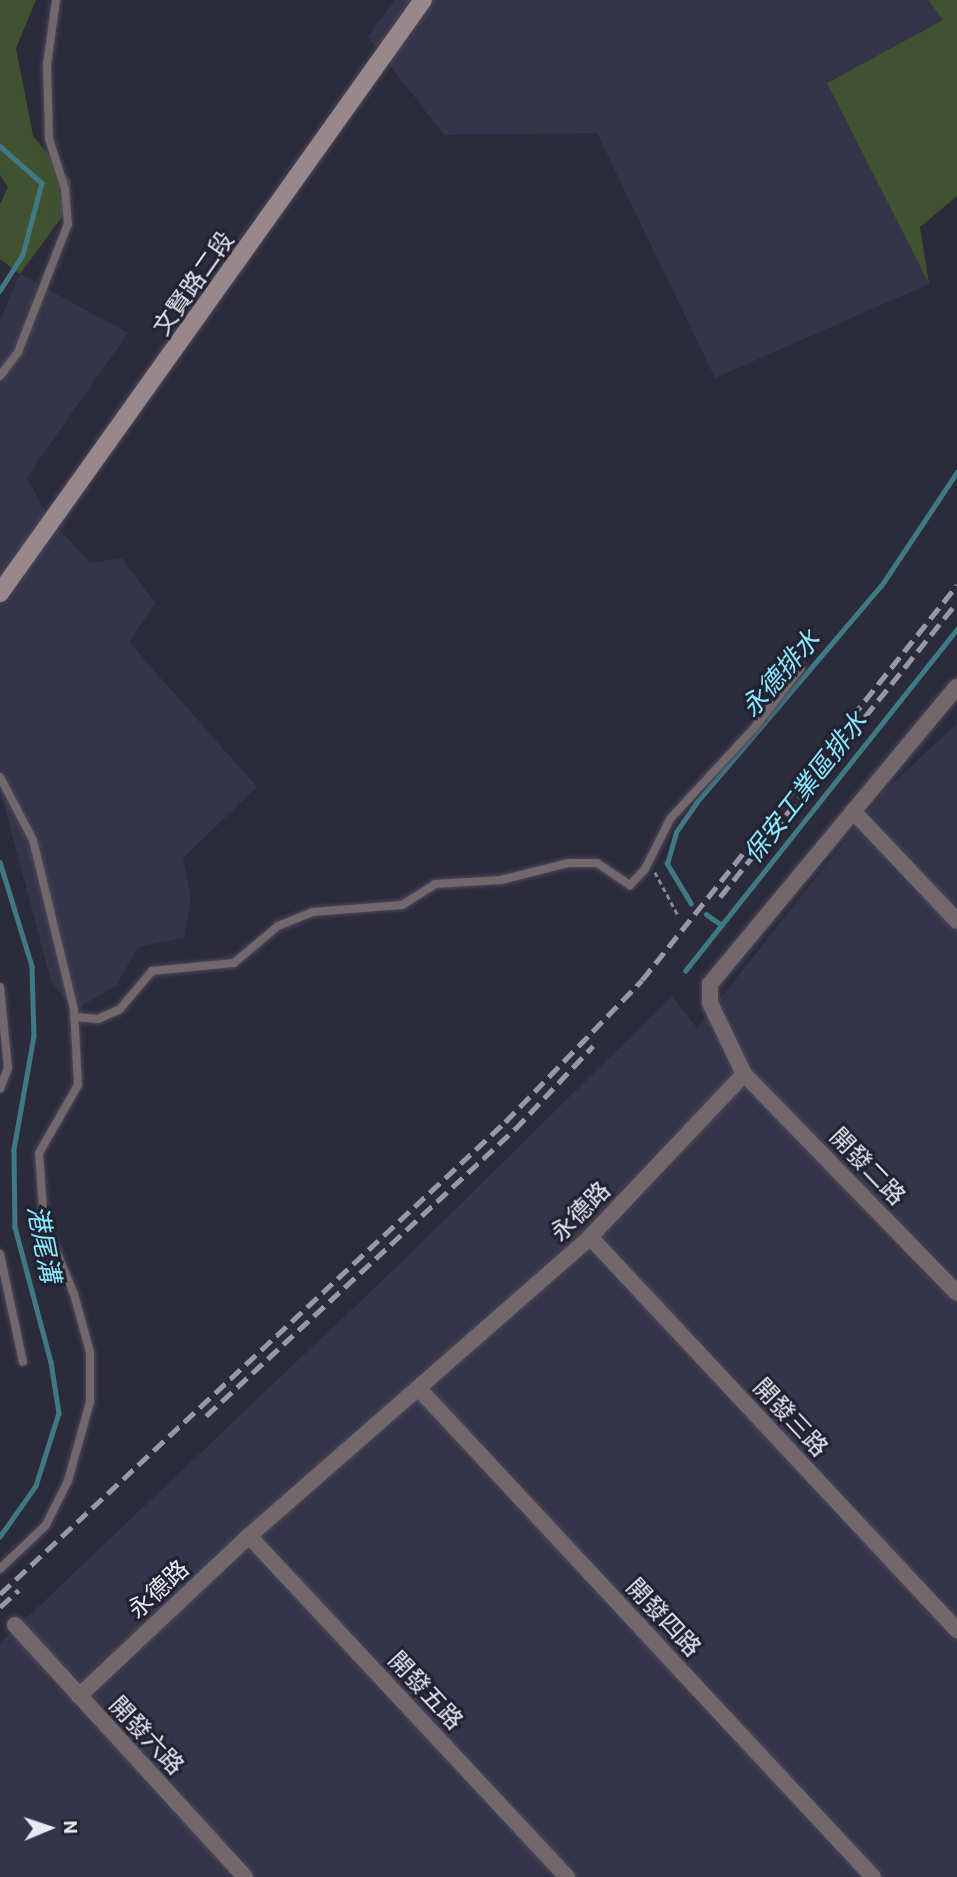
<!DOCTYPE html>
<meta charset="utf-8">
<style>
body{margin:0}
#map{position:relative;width:957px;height:1877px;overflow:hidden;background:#2c2b3c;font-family:Roboto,"Noto Sans TC",sans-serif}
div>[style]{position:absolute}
.built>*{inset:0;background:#35344a}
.green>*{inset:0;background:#415231}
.stream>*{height:4.5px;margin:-2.25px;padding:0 2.25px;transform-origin:2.25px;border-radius:2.25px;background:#3e7985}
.path>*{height:2.5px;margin-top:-1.25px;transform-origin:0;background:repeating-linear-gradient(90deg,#8a8997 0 5px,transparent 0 8.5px)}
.roads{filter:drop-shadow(0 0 2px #4a4959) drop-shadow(0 0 2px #4a4959)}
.lane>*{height:8px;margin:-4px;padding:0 4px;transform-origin:4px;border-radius:4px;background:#72676a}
.street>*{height:16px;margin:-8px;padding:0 8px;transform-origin:8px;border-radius:8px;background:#72676a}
.secondary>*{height:18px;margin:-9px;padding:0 9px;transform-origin:9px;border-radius:9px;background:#98888b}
.rail>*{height:4.5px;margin-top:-2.25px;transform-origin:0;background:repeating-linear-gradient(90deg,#9898a6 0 14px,transparent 0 21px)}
span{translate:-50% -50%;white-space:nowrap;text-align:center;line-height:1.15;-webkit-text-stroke:6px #222232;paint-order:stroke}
.street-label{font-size:24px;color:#e8e8f3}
.water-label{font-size:26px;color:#89e8fd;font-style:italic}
.north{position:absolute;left:14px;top:1793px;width:70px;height:70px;-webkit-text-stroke:5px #222232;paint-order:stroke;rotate:88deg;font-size:19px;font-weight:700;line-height:28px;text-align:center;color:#e8e8f3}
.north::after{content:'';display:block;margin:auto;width:24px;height:32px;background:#e8e8f3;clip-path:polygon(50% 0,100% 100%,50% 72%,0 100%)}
</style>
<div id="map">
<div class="built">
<div style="clip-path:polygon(395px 0,928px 0,943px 20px,827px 83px,929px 284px,715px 378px,597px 133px,444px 135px,368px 37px)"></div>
<div style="clip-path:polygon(20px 274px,128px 333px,27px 477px,48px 517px,90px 563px,122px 558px,155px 603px,129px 642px,257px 787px,183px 858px,191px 897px,184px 938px,138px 947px,116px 986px,74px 1010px,51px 981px,0 789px,0 320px)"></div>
<div style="clip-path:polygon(957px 724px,957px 1877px,0 1877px,0 1643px,408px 1256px,672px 996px,697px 1028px,884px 791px)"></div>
</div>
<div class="green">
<div style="clip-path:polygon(0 0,36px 0,16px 48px,33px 136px,71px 181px,70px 206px,20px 274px,0 259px,0 204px,8px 187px,0 175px)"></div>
<div style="clip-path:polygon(928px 0,957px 0,957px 196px,920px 227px,929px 284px,827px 83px,943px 20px)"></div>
</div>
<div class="stream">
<div style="left:0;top:146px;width:56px;rotate:41.4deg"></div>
<div style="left:42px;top:183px;width:74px;rotate:104.8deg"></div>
<div style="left:23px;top:255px;width:43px;rotate:122.6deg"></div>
<div style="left:0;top:862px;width:109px;rotate:72.9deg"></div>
<div style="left:32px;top:966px;width:70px;rotate:88.4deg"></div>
<div style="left:34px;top:1036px;width:116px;rotate:100deg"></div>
<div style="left:14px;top:1150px;width:77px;rotate:89.3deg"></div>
<div style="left:15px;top:1227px;width:140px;rotate:75.1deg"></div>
<div style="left:51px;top:1362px;width:52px;rotate:81.1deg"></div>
<div style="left:59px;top:1413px;width:77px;rotate:107.5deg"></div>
<div style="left:36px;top:1486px;width:62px;rotate:125.2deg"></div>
<div style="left:691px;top:904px;width:47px;rotate:-121deg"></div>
<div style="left:667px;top:864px;width:33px;rotate:-74deg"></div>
<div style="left:676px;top:832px;width:35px;rotate:-55deg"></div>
<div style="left:696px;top:803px;width:285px;rotate:-49.6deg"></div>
<div style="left:881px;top:586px;width:137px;rotate:-56.3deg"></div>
<div style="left:706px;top:914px;width:19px;rotate:35deg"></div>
<div style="left:685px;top:971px;width:437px;rotate:-51.5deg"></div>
</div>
<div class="path">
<div style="left:655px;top:872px;width:49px;rotate:61.9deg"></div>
</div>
<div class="roads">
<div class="lane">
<div style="left:0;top:376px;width:30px;rotate:-53deg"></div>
<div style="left:18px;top:352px;width:137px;rotate:-68.7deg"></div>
<div style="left:68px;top:224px;width:35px;rotate:-95deg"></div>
<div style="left:65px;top:189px;width:52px;rotate:-107.7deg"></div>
<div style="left:49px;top:139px;width:74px;rotate:-91.5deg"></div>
<div style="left:47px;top:65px;width:66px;rotate:-82.1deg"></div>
<div style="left:0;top:777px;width:71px;rotate:62.4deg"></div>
<div style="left:33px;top:840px;width:175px;rotate:76.4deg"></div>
<div style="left:74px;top:1010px;width:75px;rotate:86.9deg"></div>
<div style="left:78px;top:1085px;width:78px;rotate:119.8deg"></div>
<div style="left:39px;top:1153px;width:69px;rotate:85.9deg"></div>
<div style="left:44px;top:1222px;width:78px;rotate:67.4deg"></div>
<div style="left:74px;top:1294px;width:60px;rotate:74.6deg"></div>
<div style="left:90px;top:1352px;width:50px;rotate:90deg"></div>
<div style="left:90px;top:1402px;width:82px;rotate:105.6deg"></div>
<div style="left:68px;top:1481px;width:49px;rotate:116.6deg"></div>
<div style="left:46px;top:1525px;width:64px;rotate:136.3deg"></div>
<div style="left:0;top:987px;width:81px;rotate:84.4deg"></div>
<div style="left:8px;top:1068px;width:22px;rotate:111deg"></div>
<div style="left:74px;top:1017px;width:24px;rotate:5deg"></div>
<div style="left:98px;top:1019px;width:24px;rotate:-24deg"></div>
<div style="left:120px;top:1009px;width:50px;rotate:-49.9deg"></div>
<div style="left:152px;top:971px;width:82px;rotate:-5.6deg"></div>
<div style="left:234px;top:963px;width:57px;rotate:-40.1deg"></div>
<div style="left:278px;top:926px;width:37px;rotate:-22deg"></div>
<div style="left:312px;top:912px;width:90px;rotate:-4.4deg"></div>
<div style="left:402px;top:905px;width:39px;rotate:-32deg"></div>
<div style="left:435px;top:884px;width:66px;rotate:-3.5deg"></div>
<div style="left:501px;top:880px;width:69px;rotate:-14.2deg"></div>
<div style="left:568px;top:863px;width:29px"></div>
<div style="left:597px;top:863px;width:40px;rotate:34deg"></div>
<div style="left:630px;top:885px;width:22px;rotate:-47deg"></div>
<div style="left:645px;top:869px;width:56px;rotate:-63.4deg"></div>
<div style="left:670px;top:819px;width:124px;rotate:-47.3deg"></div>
<div style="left:754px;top:728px;width:76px;rotate:-51.9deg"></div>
<div style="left:0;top:1254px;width:110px;rotate:78deg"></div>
</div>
<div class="street">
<div style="left:853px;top:811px;width:151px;rotate:46.6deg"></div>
<div style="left:744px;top:1074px;width:305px;rotate:45.8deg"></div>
<div style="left:590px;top:1237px;width:538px;rotate:46.96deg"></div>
<div style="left:420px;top:1390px;width:665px;rotate:47.07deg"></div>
<div style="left:249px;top:1536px;width:466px;rotate:47deg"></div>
<div style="left:15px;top:1625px;width:341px;rotate:47.6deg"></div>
<div style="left:79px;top:1696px;width:233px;rotate:-43.3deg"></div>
<div style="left:249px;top:1536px;width:454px;rotate:-41.2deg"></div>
<div style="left:590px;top:1237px;width:224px;rotate:-46.6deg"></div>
<div style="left:744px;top:1074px;width:79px;rotate:-115.6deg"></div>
<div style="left:710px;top:1003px;width:19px;rotate:-90deg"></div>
<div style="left:710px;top:984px;width:386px;rotate:-50.3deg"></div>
</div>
<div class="secondary">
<div style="left:0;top:593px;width:728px;rotate:-54.5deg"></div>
</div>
</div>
<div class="rail">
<div style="left:720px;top:897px;width:378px;rotate:-51.2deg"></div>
<div style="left:206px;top:1416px;width:422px;rotate:-42.9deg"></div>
<div style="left:515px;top:1129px;width:114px;rotate:-46.8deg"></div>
<div style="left:0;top:1594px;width:691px;rotate:-43.07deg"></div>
<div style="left:505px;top:1122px;width:197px;rotate:-46deg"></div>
<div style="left:642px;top:980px;width:505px;rotate:-51.43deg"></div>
<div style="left:0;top:1607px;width:25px;rotate:-42deg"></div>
</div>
<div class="street-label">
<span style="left:194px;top:284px;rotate:-55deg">文賢路二段</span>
<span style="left:867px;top:1167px;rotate:46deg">開發二路</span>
<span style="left:581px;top:1212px;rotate:-45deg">永德路</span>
<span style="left:790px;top:1418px;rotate:47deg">開發三路</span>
<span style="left:159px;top:1590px;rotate:-43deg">永德路</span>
<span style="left:663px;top:1618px;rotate:47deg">開發四路</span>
<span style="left:425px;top:1691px;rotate:47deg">開發五路</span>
<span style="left:146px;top:1736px;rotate:47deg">開發六路</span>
</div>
<div class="water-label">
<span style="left:781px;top:674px;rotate:-49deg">永德排水</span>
<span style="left:806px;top:788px;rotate:-52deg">保安工業區排水</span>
<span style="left:43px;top:1244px;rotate:79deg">港尾溝</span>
</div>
<div class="north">N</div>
</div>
